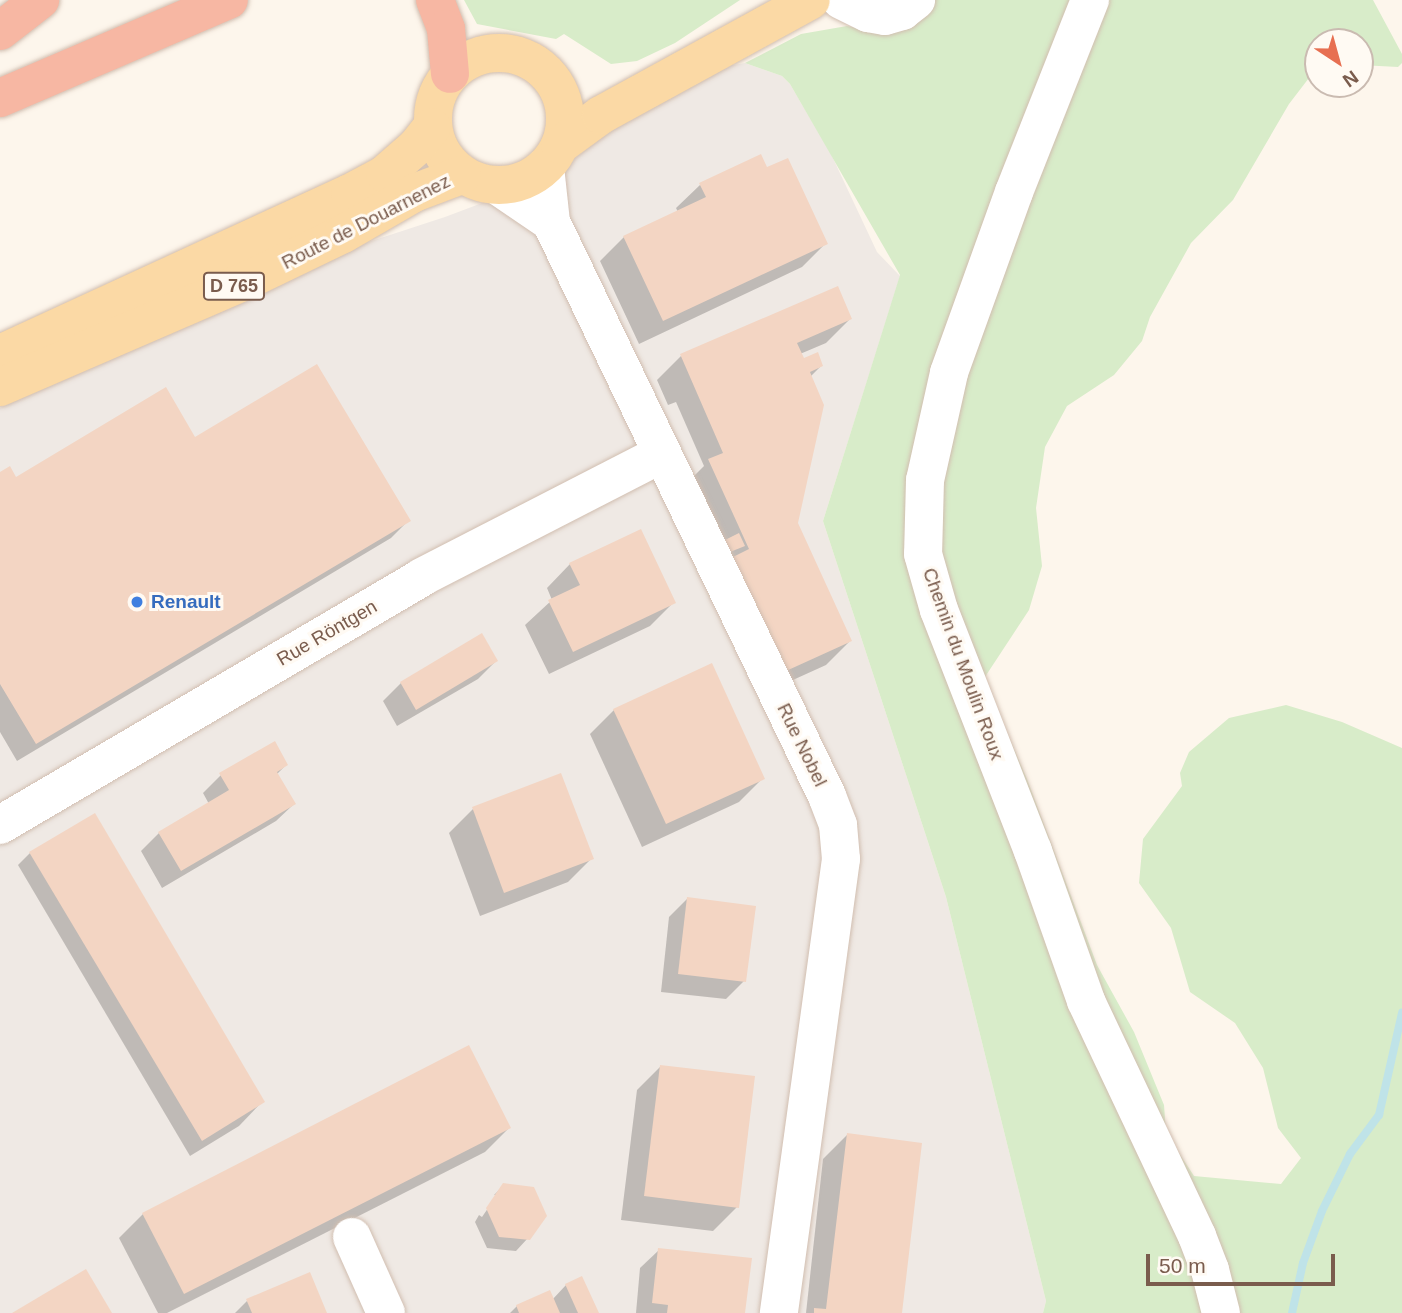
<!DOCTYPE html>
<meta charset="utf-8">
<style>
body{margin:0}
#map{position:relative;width:1402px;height:1313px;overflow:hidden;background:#fdf6ec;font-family:Arial,sans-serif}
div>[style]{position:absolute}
.industrial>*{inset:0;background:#efe9e4}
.green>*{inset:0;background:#d8ecc9}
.shadow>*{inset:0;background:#0003}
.stream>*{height:8px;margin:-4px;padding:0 4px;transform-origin:4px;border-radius:4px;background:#bfe3e8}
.building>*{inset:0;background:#f3d5c3}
.roads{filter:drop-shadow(0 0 2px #d1beb0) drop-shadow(0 0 2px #d1beb0)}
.minor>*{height:38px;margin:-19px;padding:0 19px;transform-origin:19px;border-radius:19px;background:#fff}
.major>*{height:38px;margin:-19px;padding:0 19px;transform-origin:19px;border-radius:19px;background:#fbd9a5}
.major>.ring{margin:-19px;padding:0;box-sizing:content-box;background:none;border:38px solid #fbd9a5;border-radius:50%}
.highway>*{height:38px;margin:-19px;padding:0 19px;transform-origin:19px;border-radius:19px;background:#f7b7a3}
.dots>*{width:19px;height:19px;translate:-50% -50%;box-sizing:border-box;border:4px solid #fffaf3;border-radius:50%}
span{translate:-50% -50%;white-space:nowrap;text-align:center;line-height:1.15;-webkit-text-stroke:6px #fffaf3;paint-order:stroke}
.shield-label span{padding:2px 5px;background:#fffaf3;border:2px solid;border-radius:5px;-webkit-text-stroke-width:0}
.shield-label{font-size:18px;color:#7a5c4d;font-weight:700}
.street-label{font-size:19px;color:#7a5c4d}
.shop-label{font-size:19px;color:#366cbe;font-weight:700}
.left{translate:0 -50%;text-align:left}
.north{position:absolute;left:1304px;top:28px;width:70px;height:70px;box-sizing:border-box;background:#fffaf3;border:2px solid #cabbb1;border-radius:50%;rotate:144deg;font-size:19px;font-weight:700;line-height:28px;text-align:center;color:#7a5c4d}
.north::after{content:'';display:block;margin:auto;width:24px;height:32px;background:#e76f51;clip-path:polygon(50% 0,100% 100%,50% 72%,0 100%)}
.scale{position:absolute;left:1146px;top:1254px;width:189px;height:32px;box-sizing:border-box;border:4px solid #7a5c4d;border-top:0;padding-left:9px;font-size:21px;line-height:24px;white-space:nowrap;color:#7a5c4d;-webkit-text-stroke:5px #fffaf3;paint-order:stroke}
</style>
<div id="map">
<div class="industrial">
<div style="clip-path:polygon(745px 63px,782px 76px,790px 84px,831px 154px,877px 252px,900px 276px,823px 521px,946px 897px,1046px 1301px,1043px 1313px,0 1313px,0 408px,292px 267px,445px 217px,562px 173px,601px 131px,712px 69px)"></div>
</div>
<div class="green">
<div style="clip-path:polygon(464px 0,740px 0,675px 43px,637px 61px,611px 64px,564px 34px,556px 39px,477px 24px)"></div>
<div style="clip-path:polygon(933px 0,1373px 0,1402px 54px,1402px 63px,1398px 67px,1360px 65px,1360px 42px,1318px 42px,1312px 74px,1289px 104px,1233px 200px,1191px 243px,1150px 317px,1142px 341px,1114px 375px,1067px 406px,1045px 447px,1036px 508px,1042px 566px,1029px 610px,981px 683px,999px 714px,1027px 779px,1097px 965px,1134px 1032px,1164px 1105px,1166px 1133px,1194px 1176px,1281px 1184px,1301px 1158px,1278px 1128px,1263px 1068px,1235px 1023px,1190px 992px,1171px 928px,1139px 883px,1143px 839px,1182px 786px,1180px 773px,1189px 752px,1229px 718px,1286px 705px,1342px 722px,1402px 748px,1402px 1313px,1043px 1313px,1046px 1301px,946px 897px,823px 521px,900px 275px,790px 84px,782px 76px,745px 63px,801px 34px,847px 26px,869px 30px)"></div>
</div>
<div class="shadow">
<div style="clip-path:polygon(766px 170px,826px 243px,802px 267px,639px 344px,600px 261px,624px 237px,678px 212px,676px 208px,700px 185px)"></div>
<div style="clip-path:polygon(850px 319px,826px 343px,800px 354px,803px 360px,821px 366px,810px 377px,796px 524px,850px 641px,826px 665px,762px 694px,685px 485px,704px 466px,676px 402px,668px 405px,657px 380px,681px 356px)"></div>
<div style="clip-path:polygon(195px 439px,409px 520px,391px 538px,17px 761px,0 732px,0 474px,16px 479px)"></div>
<div style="clip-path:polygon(570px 564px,674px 602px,650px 626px,549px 674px,525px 625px,552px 600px,547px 588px)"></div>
<div style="clip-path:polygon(496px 661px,478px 679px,397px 726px,383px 701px,401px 683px)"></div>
<div style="clip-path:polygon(614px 710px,763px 778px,739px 802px,642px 847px,590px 734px)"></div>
<div style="clip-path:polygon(286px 765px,277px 774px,294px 804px,276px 821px,162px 888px,141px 851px,159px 833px,209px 804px,203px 793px,221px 775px)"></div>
<div style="clip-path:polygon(560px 775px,592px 858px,568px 882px,480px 916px,449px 833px,473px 809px)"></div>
<div style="clip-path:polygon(94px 816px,262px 1102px,239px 1126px,190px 1156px,18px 865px,30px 853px)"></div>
<div style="clip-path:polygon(687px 899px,744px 981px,726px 999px,661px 992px,669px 917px)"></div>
<div style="clip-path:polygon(661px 1066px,737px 1207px,713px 1231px,621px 1220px,637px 1090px)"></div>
<div style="clip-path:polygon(509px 1128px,485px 1152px,167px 1313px,158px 1313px,119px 1238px,143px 1214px)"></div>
<div style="clip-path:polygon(847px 1135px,900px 1313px,806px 1313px,823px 1159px)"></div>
<div style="clip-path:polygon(504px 1185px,528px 1238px,516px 1251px,487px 1248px,475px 1222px,479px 1215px,482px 1217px,497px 1195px,494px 1195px)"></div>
<div style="clip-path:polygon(659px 1250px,744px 1313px,636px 1313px,640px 1268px)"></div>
<div style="clip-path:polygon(566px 1285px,597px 1313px,510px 1313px,517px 1306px,552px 1300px)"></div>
<div style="clip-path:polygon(247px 1301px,325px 1313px,235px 1313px)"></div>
</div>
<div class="stream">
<div style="left:1292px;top:1313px;width:51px;rotate:-77.6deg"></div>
<div style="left:1303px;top:1263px;width:55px;rotate:-69.9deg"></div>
<div style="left:1322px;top:1211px;width:64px;rotate:-63.8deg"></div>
<div style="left:1350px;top:1154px;width:49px;rotate:-53.4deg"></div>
<div style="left:1379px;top:1115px;width:105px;rotate:-77.3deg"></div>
</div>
<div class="building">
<div style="clip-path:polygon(761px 154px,767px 167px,788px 158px,828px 244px,663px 321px,623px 236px,706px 197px,699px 183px)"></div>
<div style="clip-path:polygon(838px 286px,852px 319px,797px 343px,804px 358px,818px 352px,823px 366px,810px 372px,824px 405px,798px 523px,852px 641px,786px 671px,733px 557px,749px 549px,708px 459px,723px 453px,680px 354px)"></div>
<div style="clip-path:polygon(317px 364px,411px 521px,36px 744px,0 684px,0 472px,10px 466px,16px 477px,166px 387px,195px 437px)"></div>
<div style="clip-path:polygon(641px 529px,676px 603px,573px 652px,548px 600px,580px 585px,569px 563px)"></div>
<div style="clip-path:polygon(739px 533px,745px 546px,730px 552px,725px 540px)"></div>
<div style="clip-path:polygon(482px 633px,498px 661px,416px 710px,400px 682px)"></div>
<div style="clip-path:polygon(712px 663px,765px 779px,666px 824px,613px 709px)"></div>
<div style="clip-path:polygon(275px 741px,288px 765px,277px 772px,296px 804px,181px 871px,158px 832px,229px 790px,219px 773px)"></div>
<div style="clip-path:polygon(561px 773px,594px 859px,504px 893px,472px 807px)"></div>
<div style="clip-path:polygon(95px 813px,265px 1102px,202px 1141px,29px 852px)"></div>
<div style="clip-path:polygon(687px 897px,756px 906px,746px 982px,678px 974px)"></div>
<div style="clip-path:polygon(469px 1045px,511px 1128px,184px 1294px,142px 1213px)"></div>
<div style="clip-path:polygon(660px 1065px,755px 1076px,739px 1208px,644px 1196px)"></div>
<div style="clip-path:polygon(847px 1133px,922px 1143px,902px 1313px,814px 1313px,814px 1308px,826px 1309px)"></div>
<div style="clip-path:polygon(503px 1183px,534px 1187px,547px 1216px,530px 1240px,499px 1237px,486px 1208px)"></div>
<div style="clip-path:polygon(658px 1248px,752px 1258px,745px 1313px,667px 1313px,668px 1305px,652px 1303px)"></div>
<div style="clip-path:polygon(86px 1269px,112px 1313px,12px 1313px)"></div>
<div style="clip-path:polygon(310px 1272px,327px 1313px,252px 1313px,246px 1299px)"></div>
<div style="clip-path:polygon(582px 1276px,599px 1313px,578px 1313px,565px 1284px)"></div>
<div style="clip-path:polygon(550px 1290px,560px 1313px,519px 1313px,516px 1305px)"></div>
</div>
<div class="roads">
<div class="minor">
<div style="left:841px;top:0;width:30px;rotate:26deg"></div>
<div style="left:868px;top:13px;width:17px;rotate:10deg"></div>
<div style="left:885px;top:16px;width:18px;rotate:-16deg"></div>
<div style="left:902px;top:11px;width:18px;rotate:-38deg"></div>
<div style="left:1090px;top:0;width:206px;rotate:111.6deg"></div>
<div style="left:1014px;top:192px;width:192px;rotate:109.8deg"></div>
<div style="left:949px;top:373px;width:110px;rotate:102.6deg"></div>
<div style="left:925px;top:480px;width:74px;rotate:91.5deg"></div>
<div style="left:923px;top:554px;width:58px;rotate:74.1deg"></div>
<div style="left:939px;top:610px;width:259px;rotate:68.7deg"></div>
<div style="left:1033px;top:851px;width:159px;rotate:70.5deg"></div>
<div style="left:1086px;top:1001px;width:260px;rotate:64.7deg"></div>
<div style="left:1197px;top:1236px;width:36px;rotate:69deg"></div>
<div style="left:1210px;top:1270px;width:44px;rotate:75.7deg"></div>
<div style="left:545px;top:167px;width:55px;rotate:83.8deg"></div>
<div style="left:551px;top:222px;width:637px;rotate:64.32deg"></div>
<div style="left:827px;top:796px;width:31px;rotate:69deg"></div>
<div style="left:838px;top:825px;width:34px;rotate:85deg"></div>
<div style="left:841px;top:859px;width:458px;rotate:97.8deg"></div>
<div style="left:498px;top:186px;width:64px;rotate:34.2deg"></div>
<div style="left:0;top:825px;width:489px;rotate:-30.4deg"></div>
<div style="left:422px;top:577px;width:269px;rotate:-27.2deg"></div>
<div style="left:352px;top:1237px;width:83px;rotate:65.9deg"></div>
</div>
<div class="major">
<div class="ring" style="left:433px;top:53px;width:94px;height:94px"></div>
<div style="left:560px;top:145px;width:51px;rotate:-36.2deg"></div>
<div style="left:601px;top:115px;width:239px;rotate:-28.7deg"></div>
<div style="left:0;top:354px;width:385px;rotate:-24.7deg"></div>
<div style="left:350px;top:193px;width:40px;rotate:-28deg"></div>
<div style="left:385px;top:174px;width:43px;rotate:-41.2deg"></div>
<div style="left:417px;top:146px;width:24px;rotate:-52deg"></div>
<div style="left:0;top:387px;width:272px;rotate:-23.4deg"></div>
<div style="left:250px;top:279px;width:103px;rotate:-25.8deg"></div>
<div style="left:343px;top:234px;width:82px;rotate:-30deg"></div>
<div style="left:414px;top:193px;width:51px;rotate:-20.6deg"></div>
</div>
<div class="highway">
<div style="left:435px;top:0;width:31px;rotate:69deg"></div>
<div style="left:446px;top:29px;width:45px;rotate:84.9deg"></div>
<div style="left:0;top:31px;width:51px;rotate:-37.8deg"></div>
<div style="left:0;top:98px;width:249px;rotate:-23.2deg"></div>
</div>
</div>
<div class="dots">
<div style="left:137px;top:602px;background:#3f7fe0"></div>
</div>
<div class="shield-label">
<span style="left:234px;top:286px">D 765</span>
</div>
<div class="street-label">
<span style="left:366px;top:222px;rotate:-27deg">Route de Douarnenez</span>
<span style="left:327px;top:633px;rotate:-30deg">Rue Röntgen</span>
<span style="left:963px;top:664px;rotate:70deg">Chemin du Moulin Roux</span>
<span style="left:802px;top:745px;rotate:64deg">Rue Nobel</span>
</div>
<div class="shop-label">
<span class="left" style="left:151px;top:602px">Renault</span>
</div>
<div class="north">N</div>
<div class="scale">50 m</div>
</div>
